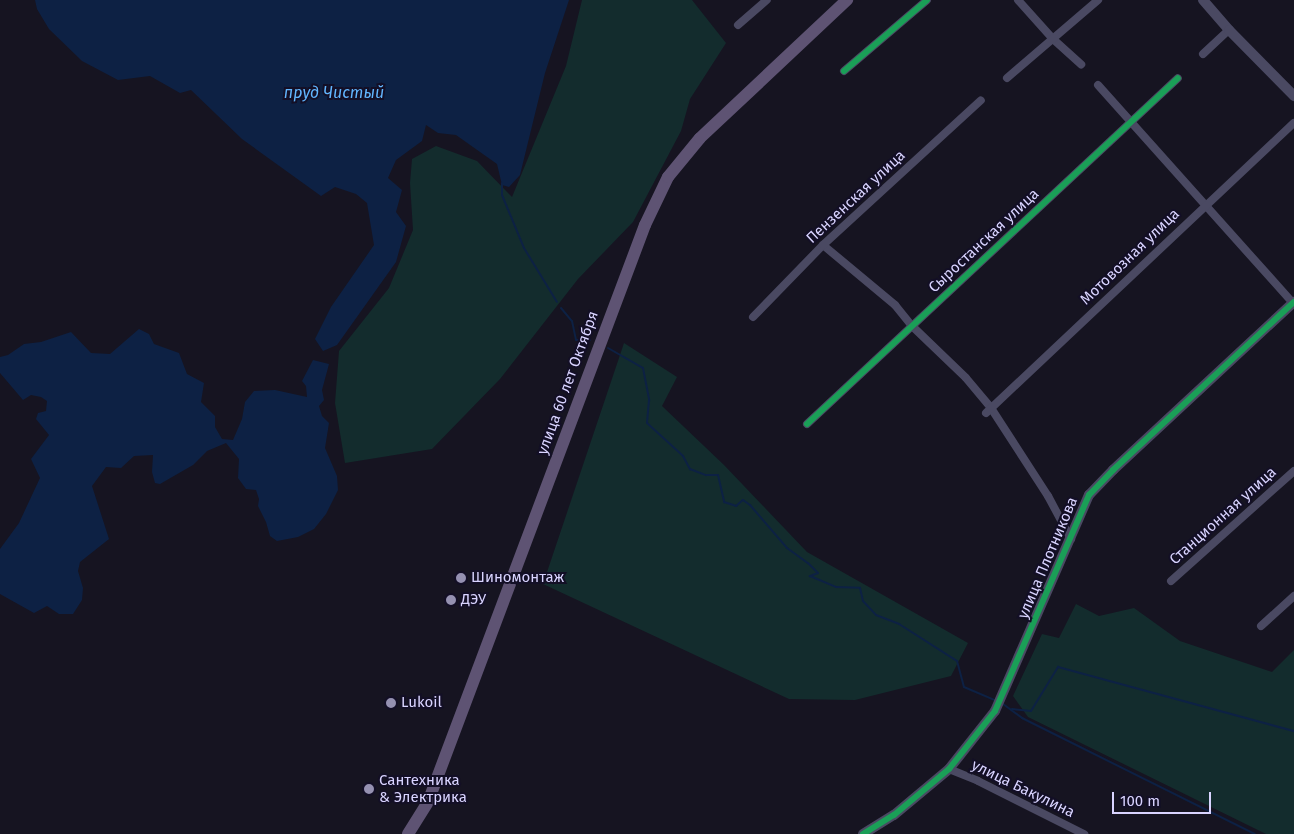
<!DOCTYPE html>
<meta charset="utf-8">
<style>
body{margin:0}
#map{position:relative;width:1294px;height:834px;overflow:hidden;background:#161421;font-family:"Fira Sans",sans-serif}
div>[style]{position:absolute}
.green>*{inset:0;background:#132c2d}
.water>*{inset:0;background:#0d2144}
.stream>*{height:2px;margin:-1px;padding:0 1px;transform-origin:1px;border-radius:1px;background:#0d2144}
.minor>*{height:8px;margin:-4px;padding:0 4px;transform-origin:4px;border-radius:4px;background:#4a4962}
.tertiary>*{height:10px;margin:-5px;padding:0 5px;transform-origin:5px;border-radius:5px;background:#4a4962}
.primary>*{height:12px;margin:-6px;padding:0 6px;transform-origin:6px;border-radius:6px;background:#5e5373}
.cycleway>*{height:6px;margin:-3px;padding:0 3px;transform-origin:3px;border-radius:3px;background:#1a9f57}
.dots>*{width:14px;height:14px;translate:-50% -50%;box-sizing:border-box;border:2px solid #130f26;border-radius:50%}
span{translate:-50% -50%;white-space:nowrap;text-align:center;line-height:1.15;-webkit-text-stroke:4px #130f26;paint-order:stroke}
.street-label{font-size:15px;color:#d9d4ff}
.poi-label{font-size:15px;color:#d9d4ff}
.left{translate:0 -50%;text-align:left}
.water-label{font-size:16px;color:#62b6ff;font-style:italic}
.scale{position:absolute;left:1112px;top:792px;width:99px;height:22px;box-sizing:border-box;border:2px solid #d9d4ff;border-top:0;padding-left:6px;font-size:15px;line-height:18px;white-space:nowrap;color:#d9d4ff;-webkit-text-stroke:4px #130f26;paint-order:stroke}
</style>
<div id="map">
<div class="green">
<div style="clip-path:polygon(582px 0,692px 0,726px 43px,690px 99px,681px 131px,633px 222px,578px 279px,500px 379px,432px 449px,345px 463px,335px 403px,339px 351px,389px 288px,413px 230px,410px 183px,412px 159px,436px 146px,477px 161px,512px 197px,566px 66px)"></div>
<div style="clip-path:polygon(624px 343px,677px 377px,662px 406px,724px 465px,807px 552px,968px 643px,951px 676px,855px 700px,789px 699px,543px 584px)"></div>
<div style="clip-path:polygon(1076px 604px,1099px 616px,1134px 608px,1180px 641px,1272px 672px,1294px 650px,1294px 834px,1266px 834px,1028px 717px,1013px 696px,1042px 634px,1059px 638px)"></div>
</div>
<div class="water">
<div style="clip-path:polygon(35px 0,569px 0,545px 73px,520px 175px,509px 187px,502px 185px,497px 164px,456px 135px,438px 133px,426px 125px,422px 141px,396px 160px,388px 178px,402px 190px,396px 212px,406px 226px,396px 262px,337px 345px,323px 351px,315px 339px,331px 307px,374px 245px,367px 203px,356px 194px,335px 187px,321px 196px,242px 139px,191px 90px,180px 93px,150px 76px,118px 80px,82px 61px,49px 29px,37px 9px)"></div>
<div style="clip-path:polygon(139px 329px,149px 334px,154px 344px,179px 353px,187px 374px,204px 383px,201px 402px,215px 416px,215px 427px,222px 439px,233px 440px,242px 419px,245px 402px,254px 391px,275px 390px,307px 397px,306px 386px,302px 381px,313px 360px,329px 364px,322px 390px,324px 400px,319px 406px,322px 416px,329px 423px,325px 448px,337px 476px,338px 490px,326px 514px,314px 529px,298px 537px,277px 541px,270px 536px,266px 522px,258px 506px,259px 499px,256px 490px,246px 489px,238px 478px,239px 459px,226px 443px,207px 451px,193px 465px,160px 484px,155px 483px,152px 472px,153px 455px,134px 456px,121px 468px,106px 467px,92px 486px,109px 539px,80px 562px,78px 571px,83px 588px,82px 600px,73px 614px,59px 614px,47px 606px,34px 613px,0 594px,0 549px,19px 523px,40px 478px,31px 459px,49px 435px,36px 419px,38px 413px,46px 411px,47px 401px,41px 397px,31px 395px,23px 400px,0 373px,0 357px,8px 355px,24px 344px,41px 342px,71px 332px,91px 353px,110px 354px)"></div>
</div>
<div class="stream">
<div style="left:502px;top:183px;width:12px;rotate:90deg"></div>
<div style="left:502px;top:195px;width:57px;rotate:67.5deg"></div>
<div style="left:524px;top:248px;width:63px;rotate:58.6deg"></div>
<div style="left:561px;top:308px;width:17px;rotate:50deg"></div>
<div style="left:572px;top:321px;width:19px;rotate:78deg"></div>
<div style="left:576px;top:340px;width:14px"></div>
<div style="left:608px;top:348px;width:40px;rotate:29.7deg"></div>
<div style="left:643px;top:368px;width:33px;rotate:79deg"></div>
<div style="left:649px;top:400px;width:23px;rotate:95deg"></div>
<div style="left:647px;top:423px;width:49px;rotate:42.5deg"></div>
<div style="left:683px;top:456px;width:15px;rotate:62deg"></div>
<div style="left:690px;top:469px;width:17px;rotate:21deg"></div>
<div style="left:706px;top:475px;width:12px"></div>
<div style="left:718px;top:475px;width:28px;rotate:77deg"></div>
<div style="left:724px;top:502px;width:13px;rotate:18deg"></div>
<div style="left:736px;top:506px;width:9px;rotate:-41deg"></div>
<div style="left:743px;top:500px;width:9px;rotate:36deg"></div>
<div style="left:750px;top:505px;width:57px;rotate:49.3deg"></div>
<div style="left:787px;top:548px;width:26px;rotate:36deg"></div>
<div style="left:808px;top:563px;width:14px;rotate:45deg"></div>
<div style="left:818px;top:573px;width:9px;rotate:159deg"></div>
<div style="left:810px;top:576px;width:28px;rotate:23deg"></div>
<div style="left:836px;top:587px;width:24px;rotate:2deg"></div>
<div style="left:860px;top:588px;width:13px;rotate:77deg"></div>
<div style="left:863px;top:601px;width:19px;rotate:47deg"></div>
<div style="left:876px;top:615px;width:25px;rotate:21deg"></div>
<div style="left:899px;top:624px;width:69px;rotate:32.5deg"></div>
<div style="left:957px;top:661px;width:27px;rotate:75deg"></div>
<div style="left:964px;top:687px;width:36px;rotate:23deg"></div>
<div style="left:1003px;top:704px;width:24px;rotate:36deg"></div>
<div style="left:1022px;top:718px;width:260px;rotate:26.5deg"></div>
<div style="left:1012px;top:709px;width:19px;rotate:6deg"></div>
<div style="left:1031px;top:711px;width:52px;rotate:-58.5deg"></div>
<div style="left:1058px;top:667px;width:245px;rotate:15.2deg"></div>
</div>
<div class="minor">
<div style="left:1018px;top:0;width:52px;rotate:48.1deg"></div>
<div style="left:1053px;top:39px;width:38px;rotate:42deg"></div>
<div style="left:738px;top:25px;width:38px;rotate:-41deg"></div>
<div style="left:1203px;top:54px;width:35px;rotate:-43deg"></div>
<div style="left:844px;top:71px;width:109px;rotate:-40.5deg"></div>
<div style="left:1007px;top:78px;width:120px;rotate:-40.6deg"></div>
<div style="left:1098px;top:85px;width:294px;rotate:48.2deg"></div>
<div style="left:823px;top:245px;width:94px;rotate:39.8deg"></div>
<div style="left:895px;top:305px;width:26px;rotate:51deg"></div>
<div style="left:911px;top:325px;width:76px;rotate:43.9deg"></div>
<div style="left:966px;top:378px;width:39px;rotate:50deg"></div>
<div style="left:991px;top:408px;width:105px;rotate:57.1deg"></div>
<div style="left:1048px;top:496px;width:49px;rotate:61.9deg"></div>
<div style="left:753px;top:317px;width:100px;rotate:-45.8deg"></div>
<div style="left:823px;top:245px;width:214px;rotate:-42.5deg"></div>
<div style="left:986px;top:413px;width:423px;rotate:-43.3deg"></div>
<div style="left:807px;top:424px;width:507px;rotate:-43deg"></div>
<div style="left:1171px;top:581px;width:165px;rotate:-41.8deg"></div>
<div style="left:1261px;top:626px;width:45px;rotate:-42.3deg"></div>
<div style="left:949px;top:769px;width:31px;rotate:22deg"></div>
<div style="left:978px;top:781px;width:119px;rotate:26.6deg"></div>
</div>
<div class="tertiary">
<div style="left:1203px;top:0;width:40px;rotate:49deg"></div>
<div style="left:1229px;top:30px;width:93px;rotate:45.4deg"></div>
<div style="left:863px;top:834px;width:36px;rotate:-32deg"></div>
<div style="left:894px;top:815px;width:72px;rotate:-39.9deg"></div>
<div style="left:949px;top:769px;width:74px;rotate:-51.6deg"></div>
<div style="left:995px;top:711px;width:236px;rotate:-66.5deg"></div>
<div style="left:1089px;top:495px;width:35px;rotate:-46deg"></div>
<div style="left:1113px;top:470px;width:247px;rotate:-42.9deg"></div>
</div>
<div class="primary">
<div style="left:408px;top:834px;width:38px;rotate:-58deg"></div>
<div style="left:428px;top:802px;width:616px;rotate:-69.39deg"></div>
<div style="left:645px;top:225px;width:53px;rotate:-64.4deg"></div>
<div style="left:668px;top:177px;width:50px;rotate:-50.6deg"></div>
<div style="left:700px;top:138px;width:202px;rotate:-43.2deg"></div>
</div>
<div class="cycleway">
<div style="left:844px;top:71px;width:109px;rotate:-40.5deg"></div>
<div style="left:807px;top:424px;width:507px;rotate:-43deg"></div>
<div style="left:863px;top:834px;width:36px;rotate:-32deg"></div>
<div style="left:894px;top:815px;width:72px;rotate:-39.9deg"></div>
<div style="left:949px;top:769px;width:74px;rotate:-51.6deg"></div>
<div style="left:995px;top:711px;width:236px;rotate:-66.5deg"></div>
<div style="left:1089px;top:495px;width:35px;rotate:-46deg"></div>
<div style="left:1113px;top:470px;width:247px;rotate:-42.9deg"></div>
</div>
<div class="dots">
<div style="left:461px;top:578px;background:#9591b1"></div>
<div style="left:451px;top:600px;background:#9591b1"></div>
<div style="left:391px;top:703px;background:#9591b1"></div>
<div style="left:369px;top:789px;background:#9591b1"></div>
</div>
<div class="street-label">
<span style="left:856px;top:197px;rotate:-43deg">Пензенская улица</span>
<span style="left:984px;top:241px;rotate:-43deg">Сыростанская улица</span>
<span style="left:1130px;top:257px;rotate:-44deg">Мотовозная улица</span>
<span style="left:568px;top:383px;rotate:-70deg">улица 60 лет Октября</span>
<span style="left:1223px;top:516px;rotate:-42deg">Станционная улица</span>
<span style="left:1048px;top:558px;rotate:-67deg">улица Плотникова</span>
<span style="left:1023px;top:789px;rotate:26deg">улица Бакулина</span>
</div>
<div class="poi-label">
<span class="left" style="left:471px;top:578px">Шиномонтаж</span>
<span class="left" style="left:461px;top:600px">ДЭУ</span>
<span class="left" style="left:401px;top:703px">Lukoil</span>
<span class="left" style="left:379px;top:789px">Сантехника<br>&amp; Электрика</span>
</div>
<div class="water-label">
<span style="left:334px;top:93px">пруд Чистый</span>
</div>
<div class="scale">100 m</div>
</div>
